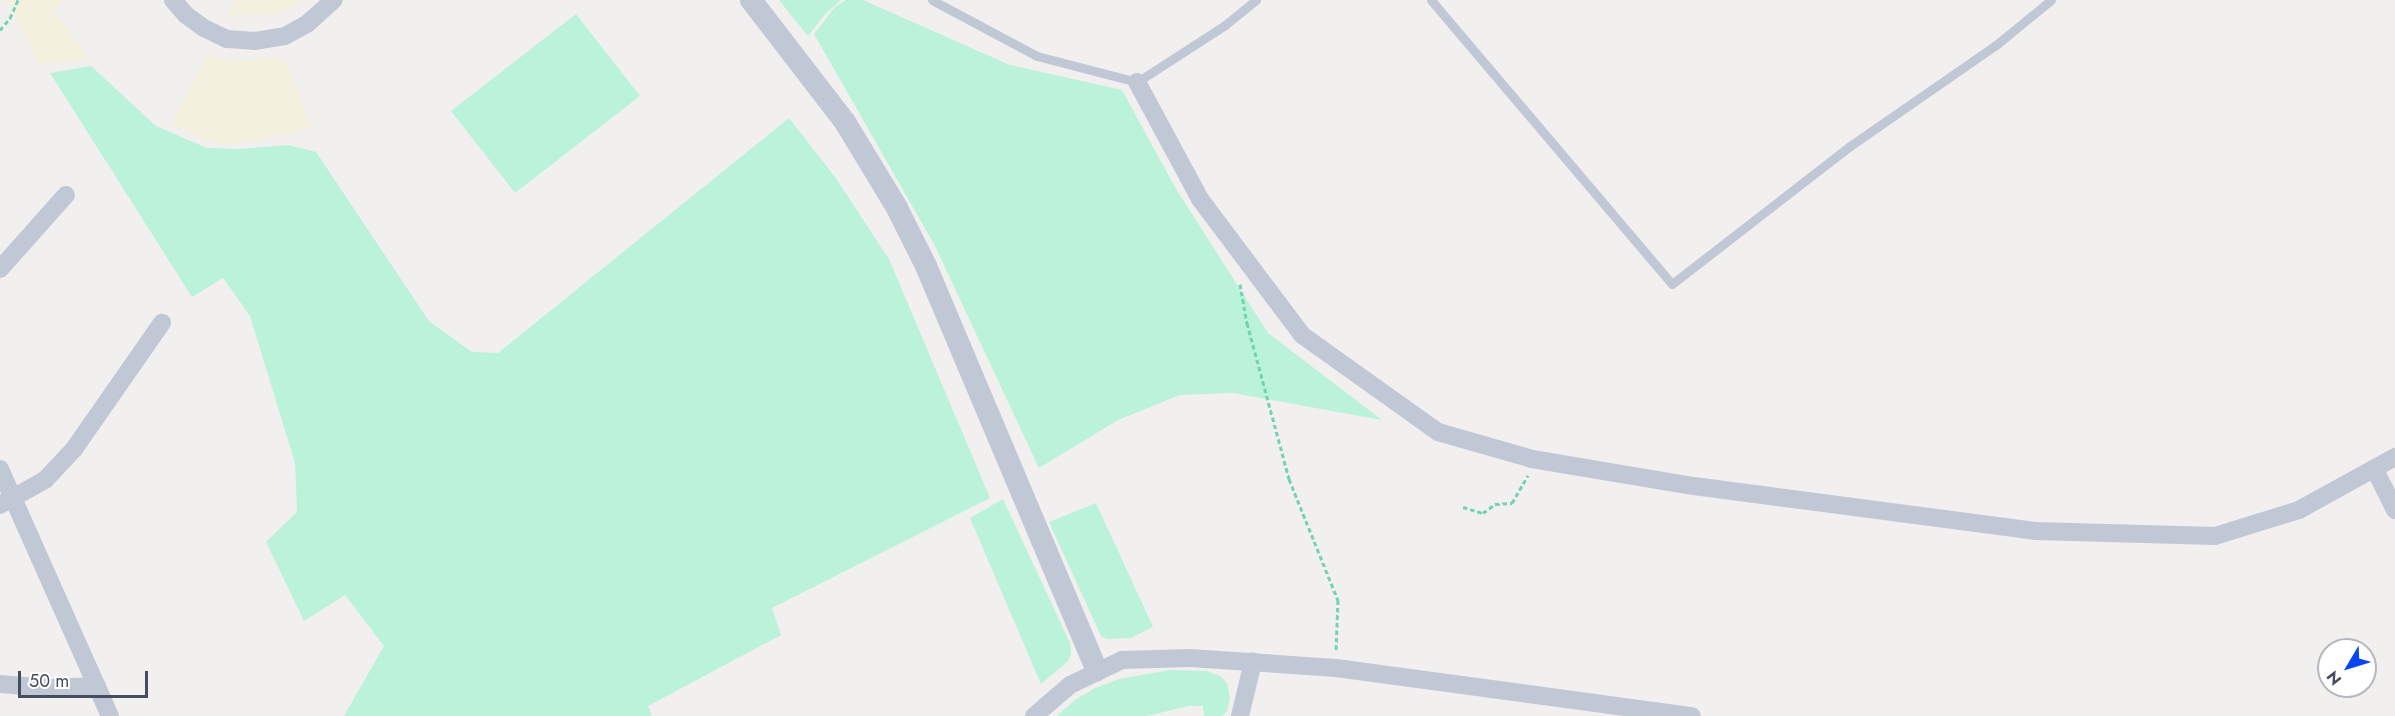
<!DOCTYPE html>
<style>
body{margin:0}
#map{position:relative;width:2395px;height:716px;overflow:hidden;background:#f2efef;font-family:Jost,sans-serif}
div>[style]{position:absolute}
.green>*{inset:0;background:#baf3da}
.sand>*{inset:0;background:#f4f1de}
.path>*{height:3px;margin-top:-1.5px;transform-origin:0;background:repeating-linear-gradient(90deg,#6fd4b4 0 4.5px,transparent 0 7.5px)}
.service>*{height:9px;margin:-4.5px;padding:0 4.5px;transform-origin:4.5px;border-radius:4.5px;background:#c1c8d5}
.minor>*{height:18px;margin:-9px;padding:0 9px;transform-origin:9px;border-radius:9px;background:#c1c8d5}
.tertiary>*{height:22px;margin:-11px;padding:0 11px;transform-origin:11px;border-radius:11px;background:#c1c8d5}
span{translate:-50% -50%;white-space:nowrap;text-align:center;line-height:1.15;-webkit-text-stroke:6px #fff;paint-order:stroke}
.north{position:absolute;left:2317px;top:638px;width:60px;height:60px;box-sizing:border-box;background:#fff;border:2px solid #b5b8bf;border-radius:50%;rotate:232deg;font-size:16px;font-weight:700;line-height:24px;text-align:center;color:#454e5e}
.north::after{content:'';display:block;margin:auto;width:21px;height:27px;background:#0946f1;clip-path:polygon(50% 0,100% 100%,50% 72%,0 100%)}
.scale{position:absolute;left:18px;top:671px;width:130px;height:27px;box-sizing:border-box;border:3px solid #454e5e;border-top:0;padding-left:8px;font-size:18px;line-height:21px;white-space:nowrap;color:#454e5e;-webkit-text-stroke:4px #fff;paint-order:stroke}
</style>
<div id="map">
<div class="green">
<div style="clip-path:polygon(779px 0,841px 0,826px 13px,808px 36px)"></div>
<div style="clip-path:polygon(846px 0,863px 0,1010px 65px,1122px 90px,1176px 189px,1268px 333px,1382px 420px,1233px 393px,1180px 395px,1118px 420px,1039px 468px,935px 246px,814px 34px,835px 7px)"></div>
<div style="clip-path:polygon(576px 14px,640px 96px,515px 193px,451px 111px)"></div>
<div style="clip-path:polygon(91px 66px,156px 126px,207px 148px,238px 149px,289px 145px,316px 152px,429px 321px,472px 352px,498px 353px,789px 118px,835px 177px,889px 259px,990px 498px,772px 608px,781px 635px,648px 706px,652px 716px,344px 716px,384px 646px,345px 595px,304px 621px,266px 542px,297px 512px,295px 463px,250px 316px,223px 278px,192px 297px,50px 73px)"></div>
<div style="clip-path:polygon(1003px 499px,1070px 643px,1071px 653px,1068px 661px,1041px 684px,970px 518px)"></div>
<div style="clip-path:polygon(1096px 503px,1153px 627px,1131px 638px,1107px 639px,1101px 636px,1049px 522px)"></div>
<div style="clip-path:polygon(1170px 670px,1207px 671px,1220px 676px,1227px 683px,1230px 698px,1227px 711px,1222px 716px,1204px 716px,1203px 706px,1189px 706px,1147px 716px,1057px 716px,1075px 700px,1095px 688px,1119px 679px)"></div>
</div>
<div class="sand">
<div style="clip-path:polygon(6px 0,63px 0,53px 10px,86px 53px,87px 60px,39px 64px)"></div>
<div style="clip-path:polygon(235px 0,304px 0,275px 15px,227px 15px)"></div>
<div style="clip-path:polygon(208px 55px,230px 60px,285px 58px,312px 128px,263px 140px,221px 145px,171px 125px)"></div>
</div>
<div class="path">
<div style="left:0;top:30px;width:16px;rotate:-50deg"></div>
<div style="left:10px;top:18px;width:20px;rotate:-66deg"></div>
<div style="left:1240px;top:284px;width:40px;rotate:80deg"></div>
<div style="left:1247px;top:323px;width:162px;rotate:74.9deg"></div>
<div style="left:1289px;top:479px;width:131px;rotate:68deg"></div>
<div style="left:1338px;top:600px;width:52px;rotate:92.2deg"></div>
<div style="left:1463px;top:507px;width:21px;rotate:17deg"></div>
<div style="left:1483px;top:513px;width:15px;rotate:-37deg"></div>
<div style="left:1495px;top:504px;width:17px;rotate:-3deg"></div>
<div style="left:1512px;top:503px;width:32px;rotate:-60deg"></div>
</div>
<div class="service">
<div style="left:932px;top:0;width:119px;rotate:28.1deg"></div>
<div style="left:1037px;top:56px;width:103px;rotate:14.6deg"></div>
<div style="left:1137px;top:82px;width:105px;rotate:-32.9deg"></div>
<div style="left:1225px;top:25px;width:40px;rotate:-39deg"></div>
<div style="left:1431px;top:0;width:372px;rotate:49.7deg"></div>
<div style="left:1672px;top:284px;width:225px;rotate:-37.8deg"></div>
<div style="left:1850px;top:146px;width:178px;rotate:-34.7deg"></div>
<div style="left:1996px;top:45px;width:71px;rotate:-39.3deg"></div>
</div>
<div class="minor">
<div style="left:173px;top:0;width:20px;rotate:49deg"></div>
<div style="left:186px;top:15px;width:22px;rotate:36deg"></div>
<div style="left:204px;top:28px;width:25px;rotate:26deg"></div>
<div style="left:227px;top:39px;width:27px;rotate:4deg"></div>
<div style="left:254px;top:41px;width:31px;rotate:-9deg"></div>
<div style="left:285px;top:36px;width:25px;rotate:-29deg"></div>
<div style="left:307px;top:24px;width:36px;rotate:-42deg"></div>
<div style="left:1137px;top:82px;width:133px;rotate:61.7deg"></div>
<div style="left:1200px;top:199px;width:170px;rotate:53.1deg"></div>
<div style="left:1302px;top:335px;width:167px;rotate:35.5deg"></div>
<div style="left:1438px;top:432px;width:98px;rotate:16deg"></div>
<div style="left:1532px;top:459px;width:164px;rotate:9.5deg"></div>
<div style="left:1694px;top:486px;width:344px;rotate:7.5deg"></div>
<div style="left:2035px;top:531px;width:180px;rotate:1.6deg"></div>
<div style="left:2215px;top:536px;width:88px;rotate:-17.2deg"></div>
<div style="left:2299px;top:510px;width:110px;rotate:-28.9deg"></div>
<div style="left:0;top:269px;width:99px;rotate:-48.3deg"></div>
<div style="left:0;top:469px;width:270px;rotate:66deg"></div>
<div style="left:2375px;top:470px;width:45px;rotate:63.4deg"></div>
<div style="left:0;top:505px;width:51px;rotate:-29.1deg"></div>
<div style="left:45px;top:480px;width:42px;rotate:-46.9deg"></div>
<div style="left:74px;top:449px;width:154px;rotate:-55.1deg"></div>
<div style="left:0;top:684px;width:49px;rotate:4.7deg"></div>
<div style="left:49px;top:688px;width:48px;rotate:-2.4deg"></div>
<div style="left:1034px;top:716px;width:48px;rotate:-40.7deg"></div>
<div style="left:1070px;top:685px;width:58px;rotate:-25.7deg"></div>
<div style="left:1122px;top:660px;width:68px;rotate:-1.7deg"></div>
<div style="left:1190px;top:658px;width:146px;rotate:3.9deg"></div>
<div style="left:1336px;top:668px;width:359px;rotate:7.7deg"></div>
<div style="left:1240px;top:716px;width:56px;rotate:-76.5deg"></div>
</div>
<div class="tertiary">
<div style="left:751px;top:0;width:154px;rotate:52.4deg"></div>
<div style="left:845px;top:122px;width:100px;rotate:58.8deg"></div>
<div style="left:897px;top:208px;width:65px;rotate:63.4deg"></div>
<div style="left:926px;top:266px;width:439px;rotate:67.1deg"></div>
</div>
<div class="north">N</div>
<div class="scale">50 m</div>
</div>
